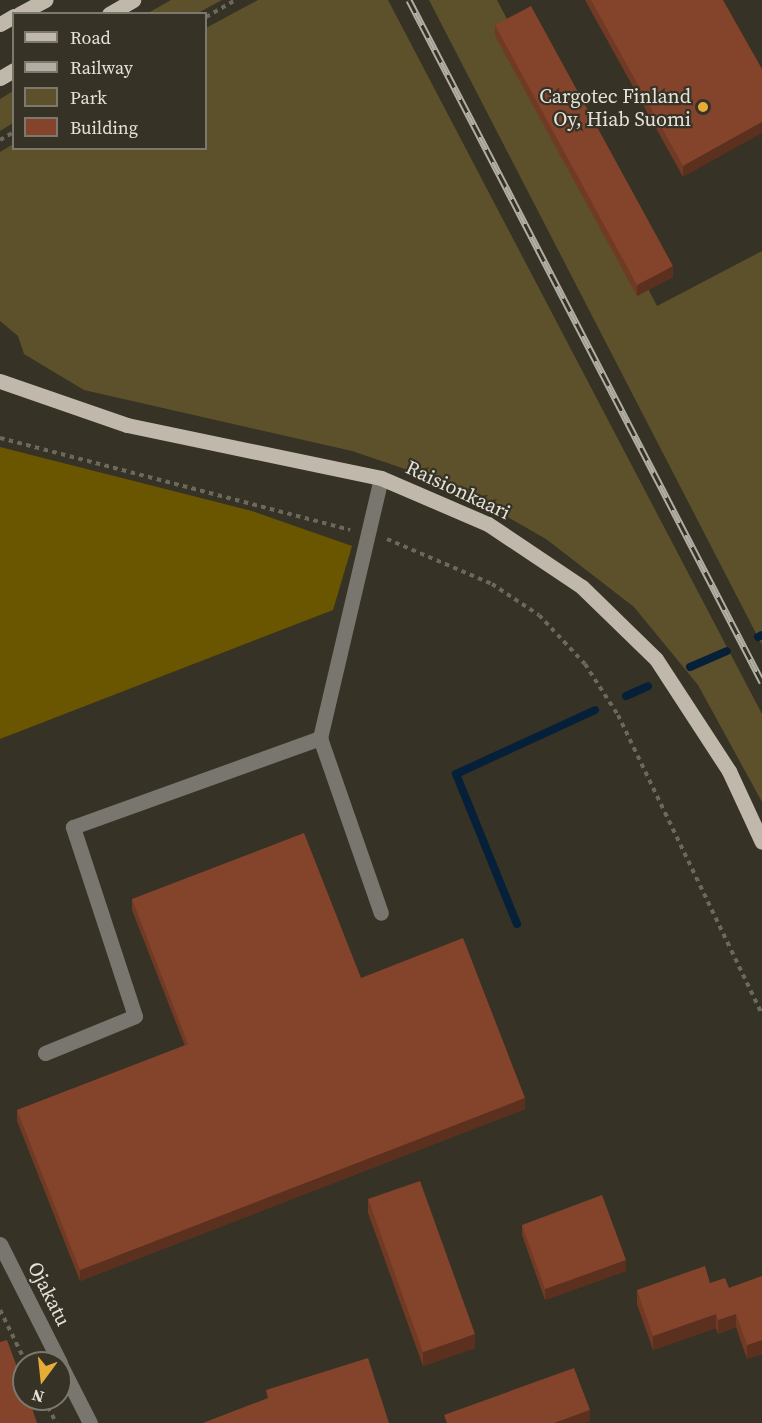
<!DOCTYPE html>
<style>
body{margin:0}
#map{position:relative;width:762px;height:1423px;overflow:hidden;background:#363225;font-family:"Source Serif 4",serif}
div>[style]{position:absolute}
.green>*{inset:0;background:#5c512a}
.forest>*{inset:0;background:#6a5600}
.stream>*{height:8px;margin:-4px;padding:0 4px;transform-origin:4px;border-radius:4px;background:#062039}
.path>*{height:4px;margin-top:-2px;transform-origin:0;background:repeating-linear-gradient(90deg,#6b685c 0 4.5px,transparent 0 9px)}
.minor>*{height:15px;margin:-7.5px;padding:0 7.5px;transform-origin:7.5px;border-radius:7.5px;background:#79756f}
.major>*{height:15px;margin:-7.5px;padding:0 7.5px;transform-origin:7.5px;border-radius:7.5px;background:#c0b8ab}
.rail>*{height:7px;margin-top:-3.5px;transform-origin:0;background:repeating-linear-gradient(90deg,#363225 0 14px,#b1aea4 0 28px);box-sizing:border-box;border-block:2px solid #b1aea4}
.wall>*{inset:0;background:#713a25}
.shaded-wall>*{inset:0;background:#5c301e}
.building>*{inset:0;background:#83442b}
.dots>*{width:16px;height:16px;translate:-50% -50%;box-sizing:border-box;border:3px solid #363225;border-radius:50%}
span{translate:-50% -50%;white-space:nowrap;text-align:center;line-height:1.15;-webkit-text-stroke:4.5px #363225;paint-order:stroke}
.poi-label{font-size:20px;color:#e4e2da}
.right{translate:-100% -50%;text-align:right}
.street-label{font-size:20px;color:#e4e2da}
.legend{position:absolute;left:12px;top:12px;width:195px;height:138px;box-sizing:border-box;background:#363225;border:2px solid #7c786d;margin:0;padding:8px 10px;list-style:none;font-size:18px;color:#e4e2da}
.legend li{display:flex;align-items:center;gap:12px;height:30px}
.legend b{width:30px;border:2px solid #7c786d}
.north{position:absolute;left:12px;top:1351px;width:60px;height:60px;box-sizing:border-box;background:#363225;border:2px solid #7c786d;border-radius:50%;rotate:195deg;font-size:16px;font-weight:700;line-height:24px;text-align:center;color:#e4e2da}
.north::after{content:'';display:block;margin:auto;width:21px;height:27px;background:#e7ac36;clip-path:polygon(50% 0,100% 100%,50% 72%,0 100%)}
</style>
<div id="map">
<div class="green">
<div style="clip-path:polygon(171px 0,222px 0,198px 13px,148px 13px)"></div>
<div style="clip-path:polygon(258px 0,388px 0,762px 714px,762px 802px,698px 685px,634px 607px,546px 539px,452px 485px,352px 451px,84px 390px,24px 354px,18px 336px,0 321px,0 152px,13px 144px,14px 148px,206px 148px,206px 28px)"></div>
<div style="clip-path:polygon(429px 0,497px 0,657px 306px,762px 251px,762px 645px)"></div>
<div style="clip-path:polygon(13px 91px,13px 123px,0 131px,0 99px)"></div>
</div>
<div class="forest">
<div style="clip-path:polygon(0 447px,252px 511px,352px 546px,333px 610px,0 739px)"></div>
</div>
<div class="stream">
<div style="left:758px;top:637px;width:4px;rotate:-27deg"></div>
<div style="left:690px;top:667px;width:40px;rotate:-23.4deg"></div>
<div style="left:626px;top:696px;width:24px;rotate:-24deg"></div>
<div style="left:517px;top:924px;width:162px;rotate:-112.1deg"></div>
<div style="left:456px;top:774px;width:153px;rotate:-24.7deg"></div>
</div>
<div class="path">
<div style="left:206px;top:17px;width:34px;rotate:-30deg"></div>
<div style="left:0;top:140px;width:16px;rotate:-30deg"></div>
<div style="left:0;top:438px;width:362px;rotate:14.7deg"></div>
<div style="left:387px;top:539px;width:114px;rotate:23.2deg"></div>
<div style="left:492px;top:584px;width:56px;rotate:33.4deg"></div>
<div style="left:539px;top:615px;width:67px;rotate:46.8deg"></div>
<div style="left:585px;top:664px;width:61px;rotate:57.1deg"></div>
<div style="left:618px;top:715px;width:332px;rotate:64.3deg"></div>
<div style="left:0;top:1310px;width:59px;rotate:63.9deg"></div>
<div style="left:44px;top:1399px;width:27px;rotate:63deg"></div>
</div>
<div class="minor">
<div style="left:320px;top:738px;width:185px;rotate:70.8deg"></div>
<div style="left:45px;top:1053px;width:97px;rotate:-22.3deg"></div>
<div style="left:135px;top:1016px;width:199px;rotate:-108.2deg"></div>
<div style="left:73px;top:827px;width:263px;rotate:-19.8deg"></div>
<div style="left:320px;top:738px;width:267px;rotate:-76.8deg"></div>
<div style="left:0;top:1244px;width:133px;rotate:63.2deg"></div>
<div style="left:60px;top:1364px;width:66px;rotate:63deg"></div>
</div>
<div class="major">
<div style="left:19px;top:14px;width:30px;rotate:-28deg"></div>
<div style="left:109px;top:14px;width:28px;rotate:-30deg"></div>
<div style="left:0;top:24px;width:16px;rotate:-30deg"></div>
<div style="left:0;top:78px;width:16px;rotate:-30deg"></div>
<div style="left:0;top:381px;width:134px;rotate:19.1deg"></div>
<div style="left:127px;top:425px;width:259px;rotate:11.8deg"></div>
<div style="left:381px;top:478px;width:116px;rotate:23.3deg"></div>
<div style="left:488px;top:524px;width:113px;rotate:33.8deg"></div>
<div style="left:582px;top:587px;width:103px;rotate:44.2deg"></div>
<div style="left:656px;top:659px;width:134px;rotate:56.9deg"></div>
<div style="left:729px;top:771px;width:78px;rotate:65.1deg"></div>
</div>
<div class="rail">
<div style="left:409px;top:0;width:768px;rotate:62.63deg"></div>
</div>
<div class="wall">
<div style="clip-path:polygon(585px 0,723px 0,683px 177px)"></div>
<div style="clip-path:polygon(495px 25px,673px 277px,637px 296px,495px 36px)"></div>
<div style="clip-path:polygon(132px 899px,361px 978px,525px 1109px,80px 1281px,17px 1121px,17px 1110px,185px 1046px,132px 910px)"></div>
<div style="clip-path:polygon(368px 1199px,475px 1348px,423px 1366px,368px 1213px)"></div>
<div style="clip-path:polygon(522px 1225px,626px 1271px,545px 1300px,522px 1235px)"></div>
<div style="clip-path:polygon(762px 1276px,762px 1354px,747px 1359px,736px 1327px,718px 1334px,716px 1328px,653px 1350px,637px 1304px,637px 1290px,710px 1283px,729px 1288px)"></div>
</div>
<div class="shaded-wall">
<div style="clip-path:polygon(762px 122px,762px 133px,683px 177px,683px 166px)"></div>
<div style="clip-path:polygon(673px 266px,673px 277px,637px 296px,637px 285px)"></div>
<div style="clip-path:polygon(525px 1098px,525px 1109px,80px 1281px,80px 1270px)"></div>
<div style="clip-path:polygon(626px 1260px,626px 1271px,545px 1300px,545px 1289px)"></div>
<div style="clip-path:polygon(716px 1314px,716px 1328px,653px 1350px,653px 1336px)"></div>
<div style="clip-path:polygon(736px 1314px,736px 1327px,718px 1334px,718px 1320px)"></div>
<div style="clip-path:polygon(475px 1334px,475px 1348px,423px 1366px,423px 1352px)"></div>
<div style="clip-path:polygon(762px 1340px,762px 1354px,747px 1359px,747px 1345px)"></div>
<div style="clip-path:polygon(590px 1410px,590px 1421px,584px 1423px,554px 1423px)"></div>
</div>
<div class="building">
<div style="clip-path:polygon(591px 0,723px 0,762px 69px,762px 122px,683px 166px)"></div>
<div style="clip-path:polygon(531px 6px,673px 266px,637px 285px,495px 25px)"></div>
<div style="clip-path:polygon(304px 833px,361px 978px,463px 938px,525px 1098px,80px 1270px,17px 1110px,188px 1044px,132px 899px)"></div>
<div style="clip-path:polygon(420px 1181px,475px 1334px,423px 1352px,368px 1199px)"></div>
<div style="clip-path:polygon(602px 1195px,626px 1260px,545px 1289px,522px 1225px)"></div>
<div style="clip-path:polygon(705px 1266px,710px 1283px,725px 1278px,729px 1288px,762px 1276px,762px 1340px,747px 1345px,736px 1314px,718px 1320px,716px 1314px,653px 1336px,637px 1290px)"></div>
<div style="clip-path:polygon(7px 1340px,24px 1386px,24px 1399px,29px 1399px,37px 1423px,0 1423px,0 1342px)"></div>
<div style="clip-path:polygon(368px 1358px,389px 1423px,203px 1423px,268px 1398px,266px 1390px)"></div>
<div style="clip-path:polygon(574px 1368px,590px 1410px,554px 1423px,447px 1423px,444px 1415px)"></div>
</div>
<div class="dots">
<div style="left:703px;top:107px;background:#e7ac36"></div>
</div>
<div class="poi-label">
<span class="right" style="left:691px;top:108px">Cargotec Finland<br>Oy, Hiab Suomi</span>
</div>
<div class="street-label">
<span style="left:458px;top:490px;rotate:25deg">Raisionkaari</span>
<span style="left:49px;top:1294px;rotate:63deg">Ojakatu</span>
</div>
<ul class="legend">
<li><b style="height:8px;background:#c0b8ab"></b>Road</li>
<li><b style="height:8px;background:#b1aea4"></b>Railway</li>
<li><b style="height:16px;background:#5c512a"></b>Park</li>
<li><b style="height:16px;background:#83442b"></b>Building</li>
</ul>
<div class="north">N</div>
</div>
